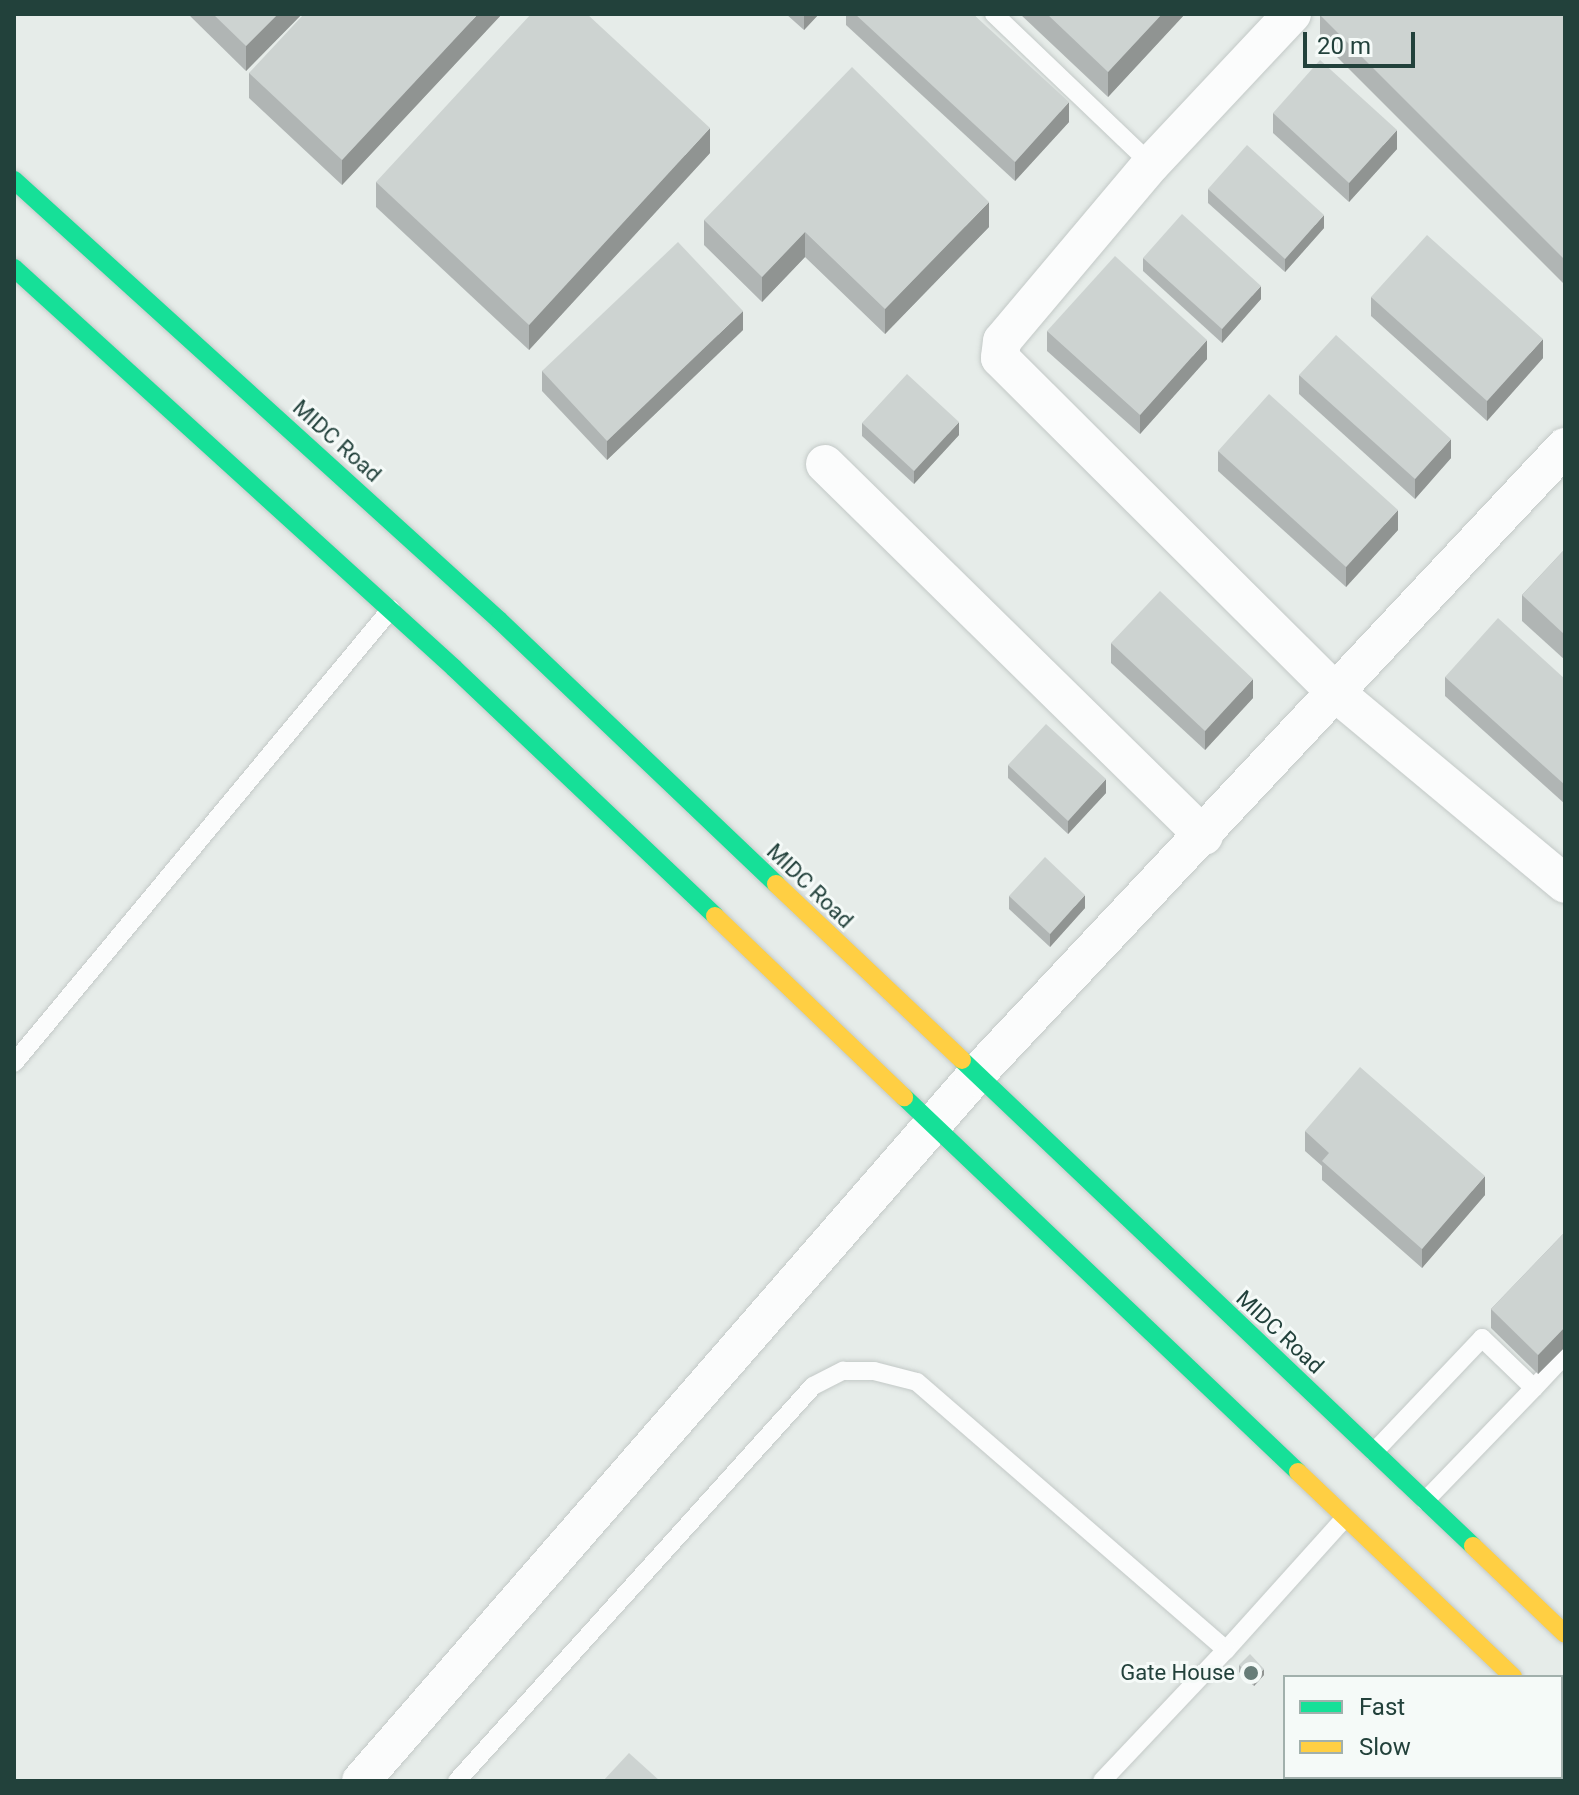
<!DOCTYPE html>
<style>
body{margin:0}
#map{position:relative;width:1579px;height:1795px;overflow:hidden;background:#e6ece9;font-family:Roboto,sans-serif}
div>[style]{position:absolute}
.roads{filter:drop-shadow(0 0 2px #c3c9c7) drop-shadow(0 0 2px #c3c9c7)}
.lane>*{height:18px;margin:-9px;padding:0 9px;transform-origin:9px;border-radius:9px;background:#fbfcfc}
.street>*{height:38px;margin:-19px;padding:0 19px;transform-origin:19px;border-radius:19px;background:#fbfcfc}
.fast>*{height:18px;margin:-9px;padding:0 9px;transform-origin:9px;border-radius:9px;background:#16e098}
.slow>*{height:18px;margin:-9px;padding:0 9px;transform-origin:9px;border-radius:9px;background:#ffcf43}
.wall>*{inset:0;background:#b0b5b4}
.shaded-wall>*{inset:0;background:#909492}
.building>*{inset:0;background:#cdd3d1}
.dots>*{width:22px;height:22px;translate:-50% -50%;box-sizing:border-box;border:4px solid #f5faf8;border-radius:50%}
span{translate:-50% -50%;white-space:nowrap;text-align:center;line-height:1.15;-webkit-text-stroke:6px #f5faf8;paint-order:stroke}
.street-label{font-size:22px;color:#22413b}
.poi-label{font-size:22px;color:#22413b}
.right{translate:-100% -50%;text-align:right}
.frame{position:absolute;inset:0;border:16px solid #22413b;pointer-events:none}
.legend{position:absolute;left:1283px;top:1675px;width:280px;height:104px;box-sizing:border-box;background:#f5faf8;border:2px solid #a1b0ac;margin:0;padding:10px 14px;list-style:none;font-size:24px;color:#22413b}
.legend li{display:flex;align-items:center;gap:16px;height:40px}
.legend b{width:40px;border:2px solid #a1b0ac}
.scale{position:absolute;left:1303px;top:32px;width:112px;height:36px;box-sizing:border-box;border:4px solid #22413b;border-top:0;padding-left:10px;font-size:24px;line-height:28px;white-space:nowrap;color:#22413b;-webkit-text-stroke:6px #f5faf8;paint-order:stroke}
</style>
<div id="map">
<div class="roads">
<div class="lane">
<div style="left:994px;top:14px;width:217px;rotate:43.7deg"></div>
<div style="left:14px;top:1063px;width:590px;rotate:-50.29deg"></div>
<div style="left:1534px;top:1388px;width:45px;rotate:-46.8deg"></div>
<div style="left:1374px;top:1452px;width:157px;rotate:-46.5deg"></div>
<div style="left:1482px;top:1338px;width:72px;rotate:43.9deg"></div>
<div style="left:1534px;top:1388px;width:157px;rotate:134deg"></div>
<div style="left:457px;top:1781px;width:532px;rotate:-47.97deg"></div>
<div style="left:813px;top:1386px;width:34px;rotate:-27deg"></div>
<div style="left:843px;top:1371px;width:31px"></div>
<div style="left:874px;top:1371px;width:44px;rotate:14.3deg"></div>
<div style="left:917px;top:1382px;width:409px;rotate:40.9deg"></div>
<div style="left:1226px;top:1650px;width:175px;rotate:-48deg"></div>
<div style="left:1102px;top:1781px;width:180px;rotate:-46.6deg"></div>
</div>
<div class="street">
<div style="left:1292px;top:14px;width:206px;rotate:133.2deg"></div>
<div style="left:1151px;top:164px;width:231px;rotate:130.1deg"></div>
<div style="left:1002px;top:341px;width:17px;rotate:97deg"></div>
<div style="left:1000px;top:358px;width:474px;rotate:44.9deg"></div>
<div style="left:1336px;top:693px;width:298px;rotate:39.8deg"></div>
<div style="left:825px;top:464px;width:531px;rotate:44.47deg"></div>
<div style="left:361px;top:1781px;width:933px;rotate:-48.95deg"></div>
<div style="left:974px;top:1077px;width:864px;rotate:-46.83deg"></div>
</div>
<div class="fast">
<div style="left:14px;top:180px;width:655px;rotate:42.21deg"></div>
<div style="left:499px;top:620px;width:383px;rotate:43.6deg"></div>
<div style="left:14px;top:268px;width:595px;rotate:42.27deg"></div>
<div style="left:454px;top:668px;width:360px;rotate:43.5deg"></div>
<div style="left:962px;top:1060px;width:705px;rotate:43.56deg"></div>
<div style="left:904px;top:1097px;width:544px;rotate:43.58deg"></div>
<div style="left:1561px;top:1721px;width:6px;rotate:45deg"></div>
</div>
<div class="slow">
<div style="left:776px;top:884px;width:256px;rotate:43.4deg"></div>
<div style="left:715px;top:916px;width:262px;rotate:43.8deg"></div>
<div style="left:1298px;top:1472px;width:297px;rotate:43.6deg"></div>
<div style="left:1473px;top:1546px;width:127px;rotate:43.7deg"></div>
</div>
</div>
<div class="wall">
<div style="clip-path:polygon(188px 14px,302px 14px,246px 71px)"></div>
<div style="clip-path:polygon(502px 14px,342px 185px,249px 98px,249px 73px)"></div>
<div style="clip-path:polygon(786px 14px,819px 14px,804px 30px)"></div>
<div style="clip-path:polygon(846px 14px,973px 14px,1069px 122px,1015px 181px,846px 25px)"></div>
<div style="clip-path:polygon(1020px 14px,1185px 14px,1108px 97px)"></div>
<div style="clip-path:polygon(1565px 14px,1565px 285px,1320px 40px,1320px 15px)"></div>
<div style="clip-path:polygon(1273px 113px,1397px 149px,1349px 202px,1273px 133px)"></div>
<div style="clip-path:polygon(710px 153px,529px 350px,376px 207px,376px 182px)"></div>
<div style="clip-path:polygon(1208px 189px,1324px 228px,1285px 272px,1208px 203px)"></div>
<div style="clip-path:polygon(704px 220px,989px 227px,885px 334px,805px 257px,762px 302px,704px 245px)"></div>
<div style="clip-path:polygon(1143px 258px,1261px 299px,1222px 343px,1143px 271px)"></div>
<div style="clip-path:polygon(1371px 297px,1543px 358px,1487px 421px,1371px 316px)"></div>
<div style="clip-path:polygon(743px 330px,607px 460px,542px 391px,542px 371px)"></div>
<div style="clip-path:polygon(1047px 331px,1207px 359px,1140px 434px,1047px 351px)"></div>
<div style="clip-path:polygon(1299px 375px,1451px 458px,1415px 499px,1299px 394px)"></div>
<div style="clip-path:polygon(862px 423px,959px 435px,914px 484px,862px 436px)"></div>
<div style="clip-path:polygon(1218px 451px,1398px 530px,1346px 587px,1218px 471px)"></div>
<div style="clip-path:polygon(1565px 549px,1565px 660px,1522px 621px,1522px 595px)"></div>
<div style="clip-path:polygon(1111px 643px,1253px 698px,1205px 750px,1111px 663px)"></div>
<div style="clip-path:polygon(1445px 677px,1565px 679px,1565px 804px,1445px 696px)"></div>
<div style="clip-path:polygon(1008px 765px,1106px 793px,1068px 834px,1008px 778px)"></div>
<div style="clip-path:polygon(1009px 896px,1085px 908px,1050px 947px,1009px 909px)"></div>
<div style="clip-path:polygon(1305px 1131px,1485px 1195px,1422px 1268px,1322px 1180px,1322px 1166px,1305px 1151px)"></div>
<div style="clip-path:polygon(1565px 1232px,1565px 1347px,1538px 1374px,1491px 1328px,1491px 1309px)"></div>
<div style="clip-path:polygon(1239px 1665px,1264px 1675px,1254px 1686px,1239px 1672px)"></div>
</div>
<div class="shaded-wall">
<div style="clip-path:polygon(278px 14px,302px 14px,246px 71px,246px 46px)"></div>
<div style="clip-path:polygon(478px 14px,502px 14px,342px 185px,342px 160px)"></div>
<div style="clip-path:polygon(804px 14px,819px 14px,804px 30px)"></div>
<div style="clip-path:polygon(1162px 14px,1185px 14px,1108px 97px,1108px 72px)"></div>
<div style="clip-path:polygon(1069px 102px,1069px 122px,1015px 181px,1015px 162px)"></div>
<div style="clip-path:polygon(710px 128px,710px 153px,529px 350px,529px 325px)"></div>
<div style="clip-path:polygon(1397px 130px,1397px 149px,1349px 202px,1349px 183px)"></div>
<div style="clip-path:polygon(989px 202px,989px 227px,885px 334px,885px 309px)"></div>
<div style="clip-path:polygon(1324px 215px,1324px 228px,1285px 272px,1285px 259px)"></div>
<div style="clip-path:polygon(805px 232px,805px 257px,762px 302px,762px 277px)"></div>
<div style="clip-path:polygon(1261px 286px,1261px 299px,1222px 343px,1222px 329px)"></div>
<div style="clip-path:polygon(743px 311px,743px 330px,607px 460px,607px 441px)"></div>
<div style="clip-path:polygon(1543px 339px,1543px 358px,1487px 421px,1487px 401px)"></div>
<div style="clip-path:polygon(1207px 340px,1207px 359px,1140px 434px,1140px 415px)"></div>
<div style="clip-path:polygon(959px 422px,959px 435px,914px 484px,914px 471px)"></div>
<div style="clip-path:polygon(1451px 439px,1451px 458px,1415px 499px,1415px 479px)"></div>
<div style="clip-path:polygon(1398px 510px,1398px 530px,1346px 587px,1346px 567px)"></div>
<div style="clip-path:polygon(1253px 679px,1253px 698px,1205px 750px,1205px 731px)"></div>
<div style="clip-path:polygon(1106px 779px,1106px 793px,1068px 834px,1068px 821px)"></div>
<div style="clip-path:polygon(1085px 895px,1085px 908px,1050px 947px,1050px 934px)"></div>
<div style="clip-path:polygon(1485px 1176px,1485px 1195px,1422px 1268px,1422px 1249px)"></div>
<div style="clip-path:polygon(1565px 1327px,1565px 1347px,1538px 1374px,1538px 1355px)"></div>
<div style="clip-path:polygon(1264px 1669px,1264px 1675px,1254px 1686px,1254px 1679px)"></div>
</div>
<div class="building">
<div style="clip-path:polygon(213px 14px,278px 14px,246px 46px)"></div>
<div style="clip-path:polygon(304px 14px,478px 14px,342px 160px,249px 73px)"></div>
<div style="clip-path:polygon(531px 14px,587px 14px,710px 128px,529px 325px,376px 182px)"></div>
<div style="clip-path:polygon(855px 14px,973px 14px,1069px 102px,1015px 162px)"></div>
<div style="clip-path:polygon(1047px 14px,1162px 14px,1108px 72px)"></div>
<div style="clip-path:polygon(1321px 14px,1565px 14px,1565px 260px,1320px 15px)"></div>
<div style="clip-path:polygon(1320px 60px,1397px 130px,1349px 183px,1273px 113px)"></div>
<div style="clip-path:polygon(852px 67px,989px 202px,885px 309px,805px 232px,762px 277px,704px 220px)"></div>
<div style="clip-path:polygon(1247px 145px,1324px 215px,1285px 259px,1208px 189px)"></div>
<div style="clip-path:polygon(1182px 214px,1261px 286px,1222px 329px,1143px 258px)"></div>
<div style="clip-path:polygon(1427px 235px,1543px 339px,1487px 401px,1371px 297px)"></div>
<div style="clip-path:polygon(678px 242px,743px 311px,607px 441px,542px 371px)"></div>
<div style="clip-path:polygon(1115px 256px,1207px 340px,1140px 415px,1047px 331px)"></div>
<div style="clip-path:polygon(1336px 335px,1451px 439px,1415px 479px,1299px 375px)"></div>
<div style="clip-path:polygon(907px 374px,959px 422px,914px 471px,862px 423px)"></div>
<div style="clip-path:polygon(1269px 394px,1398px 510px,1346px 567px,1218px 451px)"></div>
<div style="clip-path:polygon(1565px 549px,1565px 635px,1522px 595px)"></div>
<div style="clip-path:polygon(1160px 591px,1253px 679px,1205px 731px,1111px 643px)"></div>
<div style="clip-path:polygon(1498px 618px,1565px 679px,1565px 785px,1445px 677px)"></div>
<div style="clip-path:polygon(1046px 724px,1106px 779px,1068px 821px,1008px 765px)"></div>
<div style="clip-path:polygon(1045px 857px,1085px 895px,1050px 934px,1009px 896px)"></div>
<div style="clip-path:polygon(1360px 1067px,1485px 1176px,1422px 1249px,1322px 1161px,1329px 1153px,1305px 1131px)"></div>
<div style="clip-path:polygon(1565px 1232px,1565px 1327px,1538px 1355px,1491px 1309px)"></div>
<div style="clip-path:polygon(1250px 1654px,1264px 1669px,1254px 1679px,1239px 1665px)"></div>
<div style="clip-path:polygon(629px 1753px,660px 1781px,603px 1781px)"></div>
</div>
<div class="dots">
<div style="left:1251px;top:1673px;background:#677d78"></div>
</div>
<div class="street-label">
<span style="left:337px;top:441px;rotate:42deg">MIDC Road</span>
<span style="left:810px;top:886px;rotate:44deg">MIDC Road</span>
<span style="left:1280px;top:1332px;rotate:43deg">MIDC Road</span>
</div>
<div class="poi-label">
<span class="right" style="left:1235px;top:1673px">Gate House</span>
</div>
<div class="frame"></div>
<ul class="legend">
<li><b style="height:10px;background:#16e098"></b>Fast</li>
<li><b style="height:10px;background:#ffcf43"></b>Slow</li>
</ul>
<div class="scale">20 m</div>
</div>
